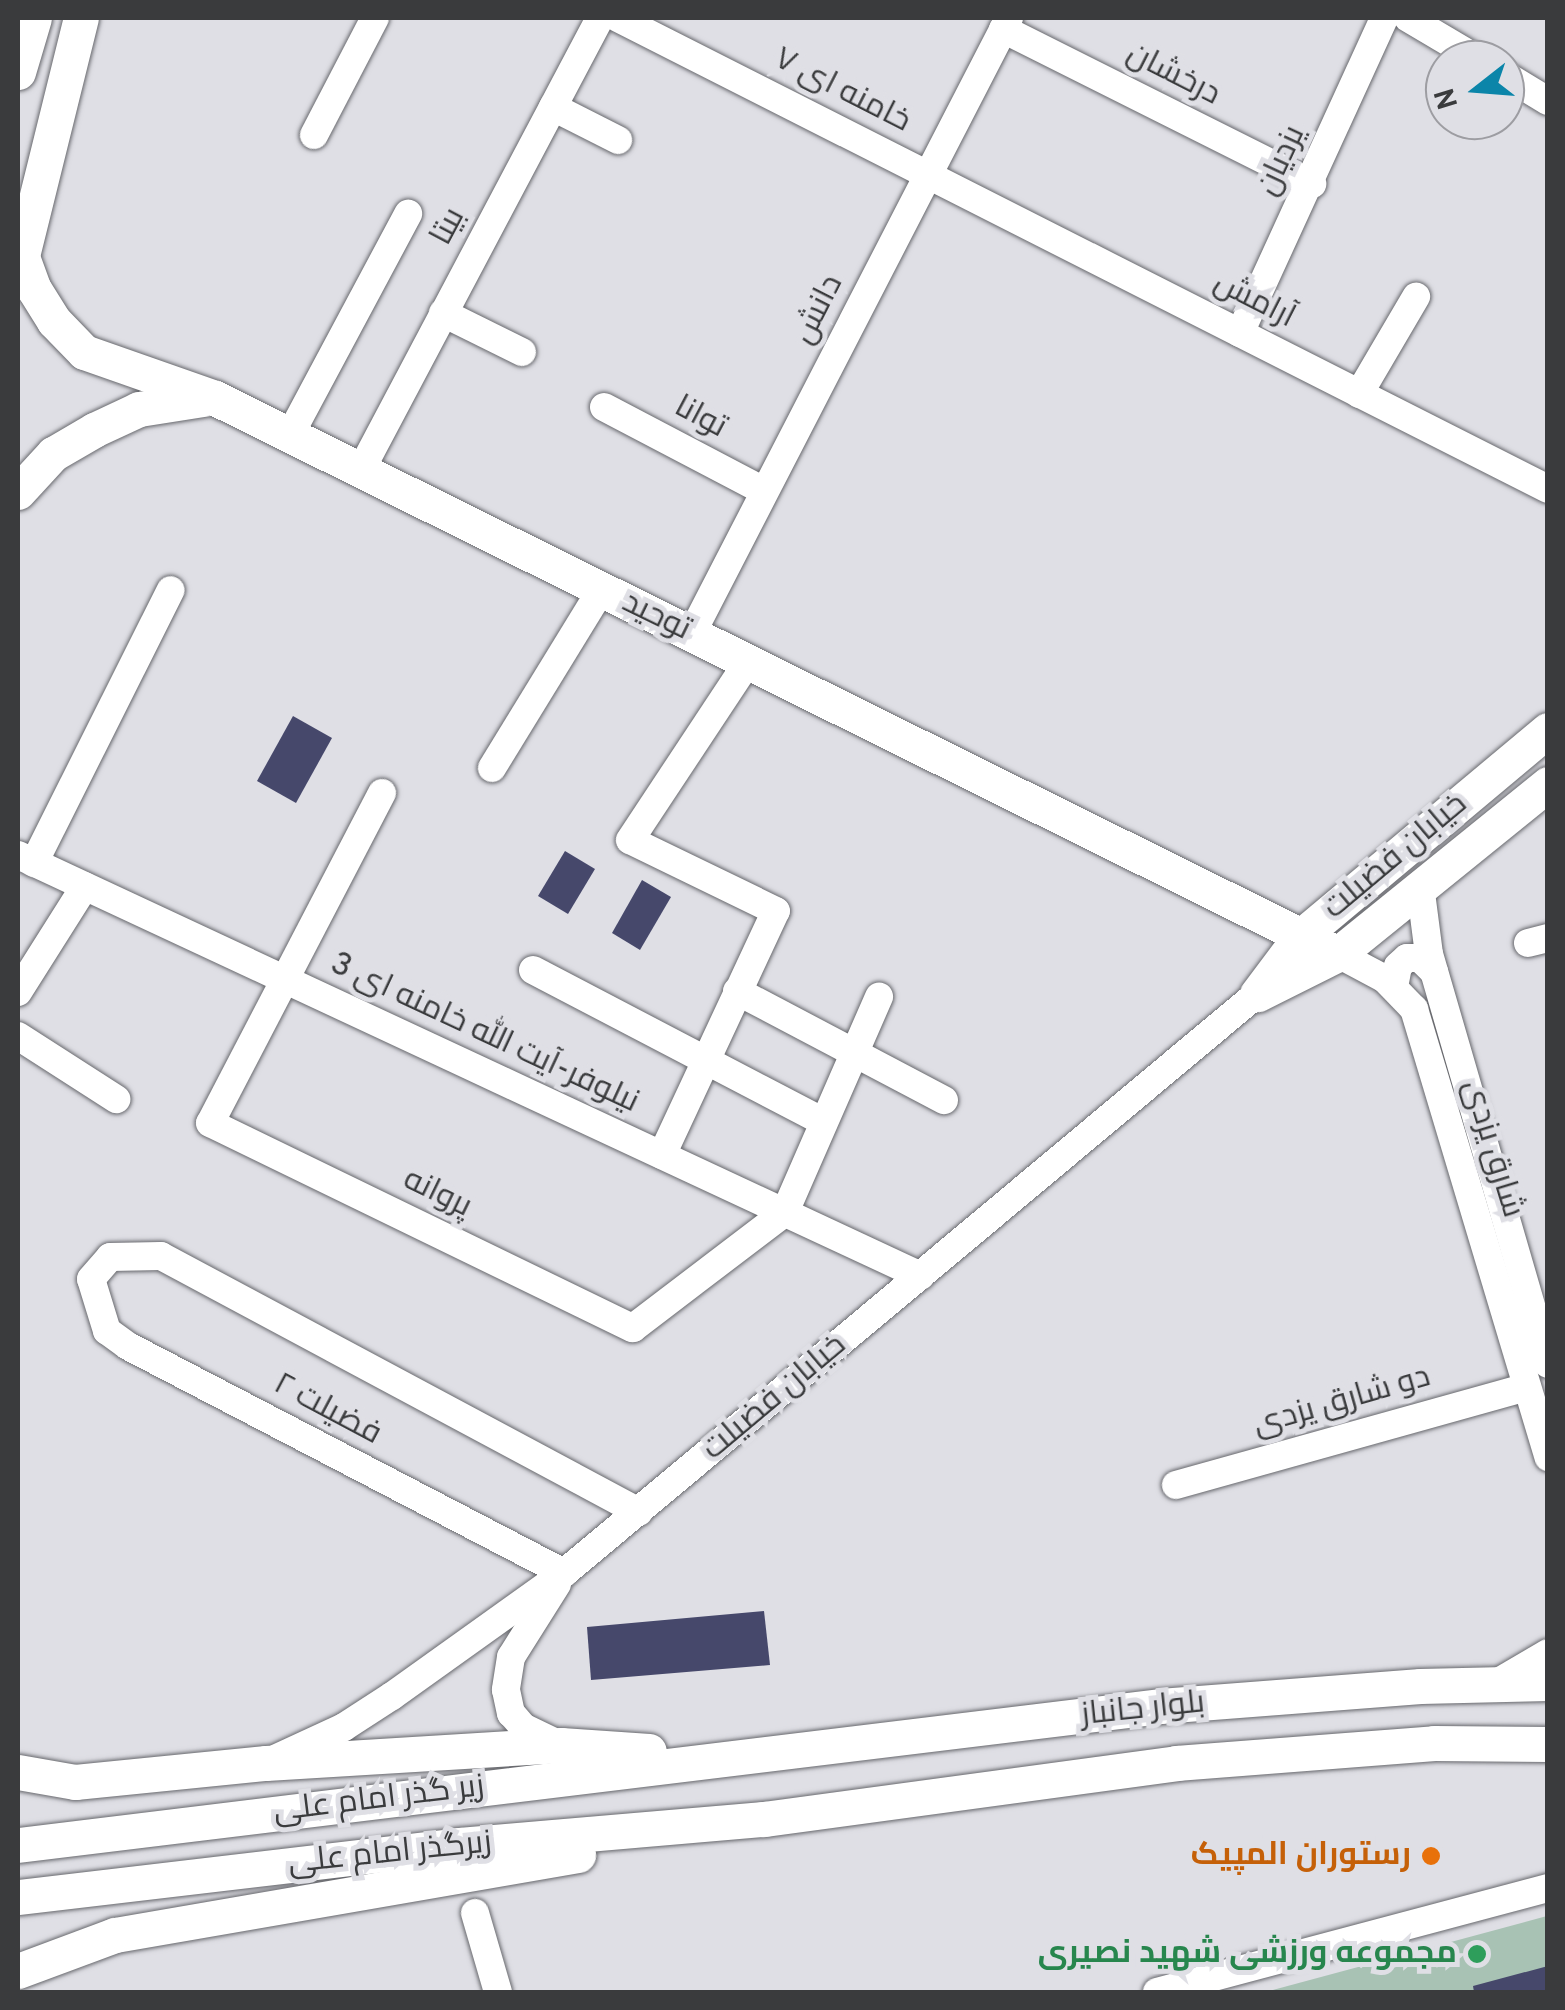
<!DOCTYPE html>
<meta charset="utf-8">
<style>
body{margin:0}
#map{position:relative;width:1565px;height:2010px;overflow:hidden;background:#dfdfe5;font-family:Overpass,Cairo,sans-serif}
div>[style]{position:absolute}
.green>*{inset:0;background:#a8c2b4}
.building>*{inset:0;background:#46486b}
.roads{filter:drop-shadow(0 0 2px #67686d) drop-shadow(0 0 2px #67686d)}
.minor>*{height:28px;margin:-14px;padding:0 14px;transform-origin:14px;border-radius:14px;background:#fff}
.major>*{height:35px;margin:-17.5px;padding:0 17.5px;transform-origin:17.5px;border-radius:17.5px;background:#fff}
.dots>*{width:28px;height:28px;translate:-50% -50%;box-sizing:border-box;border:5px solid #dfdfe5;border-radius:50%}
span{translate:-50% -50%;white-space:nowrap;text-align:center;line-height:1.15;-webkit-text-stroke:10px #dfdfe5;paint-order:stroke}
.street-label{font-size:32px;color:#3a3b3d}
.food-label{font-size:32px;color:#c56008;font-weight:700}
.right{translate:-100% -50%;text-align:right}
.leisure-label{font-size:32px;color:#27864d;font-weight:700}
.frame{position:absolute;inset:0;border:20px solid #3a3b3d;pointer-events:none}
.north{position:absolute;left:1425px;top:40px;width:100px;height:100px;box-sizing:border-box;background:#dfdfe5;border:2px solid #9d9da2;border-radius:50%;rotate:253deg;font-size:28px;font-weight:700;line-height:40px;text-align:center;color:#3a3b3d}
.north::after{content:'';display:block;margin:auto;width:35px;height:45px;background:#0b85a9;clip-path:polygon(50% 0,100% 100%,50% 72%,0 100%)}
</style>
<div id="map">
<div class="green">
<div style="clip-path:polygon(1547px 1916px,1547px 1992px,1265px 1992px)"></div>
</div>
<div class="building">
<div style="clip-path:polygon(293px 716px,332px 738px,296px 803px,257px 781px)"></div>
<div style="clip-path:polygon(565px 851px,595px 869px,568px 914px,538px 896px)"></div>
<div style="clip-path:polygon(642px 880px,671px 897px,640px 950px,612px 933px)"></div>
<div style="clip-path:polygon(764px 1611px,770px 1665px,591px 1680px,587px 1627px)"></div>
<div style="clip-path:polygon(1548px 1966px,1548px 1992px,1474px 1992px,1473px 1986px)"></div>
</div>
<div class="roads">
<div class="minor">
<div style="left:618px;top:18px;width:1042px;rotate:26.86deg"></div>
<div style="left:1408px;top:18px;width:82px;rotate:30.6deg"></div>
<div style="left:1003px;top:29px;width:346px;rotate:26.6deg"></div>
<div style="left:1505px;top:75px;width:50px;rotate:31.2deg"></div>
<div style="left:553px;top:107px;width:73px;rotate:26.9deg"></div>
<div style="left:314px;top:135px;width:132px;rotate:-62.5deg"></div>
<div style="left:443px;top:313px;width:88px;rotate:26.3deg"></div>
<div style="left:1240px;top:333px;width:346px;rotate:-65.4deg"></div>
<div style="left:1359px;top:394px;width:113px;rotate:-59.6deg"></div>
<div style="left:604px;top:407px;width:181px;rotate:27.7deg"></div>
<div style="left:290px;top:435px;width:251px;rotate:-61.9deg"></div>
<div style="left:361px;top:470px;width:511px;rotate:-62.13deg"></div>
<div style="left:691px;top:635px;width:694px;rotate:-62.73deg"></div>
<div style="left:492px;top:768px;width:209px;rotate:-58.5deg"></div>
<div style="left:382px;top:793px;width:372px;rotate:117.5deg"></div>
<div style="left:210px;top:1123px;width:470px;rotate:25.9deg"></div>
<div style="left:633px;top:1328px;width:191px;rotate:-37.3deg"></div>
<div style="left:785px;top:1212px;width:235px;rotate:-66.4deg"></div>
<div style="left:18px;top:855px;width:996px;rotate:25deg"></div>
<div style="left:34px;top:863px;width:305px;rotate:-63.4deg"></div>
<div style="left:1420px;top:885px;width:70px;rotate:82.6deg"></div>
<div style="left:1429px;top:954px;width:427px;rotate:73.8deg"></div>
<div style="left:1528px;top:943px;width:21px;rotate:-14deg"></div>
<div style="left:1338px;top:954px;width:53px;rotate:28deg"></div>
<div style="left:1385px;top:979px;width:42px;rotate:46deg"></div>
<div style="left:1414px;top:1009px;width:468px;rotate:73.3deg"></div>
<div style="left:533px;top:970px;width:328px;rotate:27.6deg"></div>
<div style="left:1394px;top:987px;width:21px;rotate:-79deg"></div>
<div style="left:1398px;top:966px;width:12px;rotate:-42deg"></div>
<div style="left:1407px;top:958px;width:13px"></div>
<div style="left:1420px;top:958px;width:20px;rotate:45deg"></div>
<div style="left:737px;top:991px;width:234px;rotate:27.8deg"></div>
<div style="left:18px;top:992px;width:125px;rotate:-57.7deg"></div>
<div style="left:18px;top:1036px;width:117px;rotate:32.7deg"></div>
<div style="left:662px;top:1155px;width:269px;rotate:-65deg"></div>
<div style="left:776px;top:911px;width:162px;rotate:-154.1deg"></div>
<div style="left:630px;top:840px;width:212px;rotate:-56.5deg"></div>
<div style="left:1176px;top:1485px;width:363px;rotate:-15.6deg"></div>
<div style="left:564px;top:1573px;width:492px;rotate:-152.5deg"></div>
<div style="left:128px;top:1346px;width:26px;rotate:-144deg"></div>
<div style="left:107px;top:1331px;width:54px;rotate:-107.1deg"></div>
<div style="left:91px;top:1279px;width:29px;rotate:-49deg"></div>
<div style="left:110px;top:1257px;width:51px;rotate:-1.1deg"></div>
<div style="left:161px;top:1256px;width:542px;rotate:28.17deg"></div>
<div style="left:557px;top:1584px;width:86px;rotate:122.2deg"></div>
<div style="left:511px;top:1657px;width:33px;rotate:99deg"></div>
<div style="left:506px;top:1690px;width:24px;rotate:78deg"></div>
<div style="left:511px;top:1713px;width:18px;rotate:49deg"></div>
<div style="left:523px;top:1727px;width:41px;rotate:25.9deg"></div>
<div style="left:1495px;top:1684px;width:61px;rotate:-30.3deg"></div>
<div style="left:277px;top:1758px;width:74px;rotate:-24.8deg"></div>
<div style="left:344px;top:1727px;width:57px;rotate:-32.9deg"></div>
<div style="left:392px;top:1696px;width:211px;rotate:-35.6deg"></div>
<div style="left:564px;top:1573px;width:903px;rotate:-39.88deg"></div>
<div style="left:475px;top:1913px;width:82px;rotate:73.8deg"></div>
<div style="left:1157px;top:1992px;width:405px;rotate:-14.9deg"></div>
</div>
<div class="major">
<div style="left:18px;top:72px;width:56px;rotate:-73.5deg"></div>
<div style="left:21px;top:254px;width:37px;rotate:70deg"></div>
<div style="left:34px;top:289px;width:38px;rotate:58deg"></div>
<div style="left:54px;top:321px;width:43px;rotate:45.9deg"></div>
<div style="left:84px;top:352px;width:139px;rotate:19.3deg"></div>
<div style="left:215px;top:398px;width:1253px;rotate:26.34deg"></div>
<div style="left:18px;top:272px;width:262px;rotate:-76.1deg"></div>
<div style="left:18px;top:492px;width:52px;rotate:-47.4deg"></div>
<div style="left:53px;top:454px;width:48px;rotate:-30.3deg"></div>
<div style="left:94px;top:430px;width:50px;rotate:-25deg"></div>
<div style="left:139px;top:409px;width:65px;rotate:-8.9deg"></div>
<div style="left:1257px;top:994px;width:70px;rotate:-53.1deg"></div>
<div style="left:1299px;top:938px;width:324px;rotate:-39.9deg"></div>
<div style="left:1258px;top:994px;width:89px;rotate:-26.6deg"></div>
<div style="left:1338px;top:954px;width:270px;rotate:-39deg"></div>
<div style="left:18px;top:1772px;width:58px;rotate:10deg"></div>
<div style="left:75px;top:1782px;width:192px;rotate:-5.7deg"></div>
<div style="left:266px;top:1763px;width:296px;rotate:-3.5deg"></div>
<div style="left:561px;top:1745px;width:88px;rotate:3.9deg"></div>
<div style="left:18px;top:1845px;width:1150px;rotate:-6.94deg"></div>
<div style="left:1160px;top:1706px;width:261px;rotate:-4.4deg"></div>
<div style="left:1420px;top:1686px;width:128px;rotate:-1.3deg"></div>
<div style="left:18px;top:1897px;width:444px;rotate:-6.7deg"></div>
<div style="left:459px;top:1845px;width:306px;rotate:-4.9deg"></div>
<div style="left:764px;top:1819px;width:416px;rotate:-7.7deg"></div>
<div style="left:1176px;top:1763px;width:259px;rotate:-4.4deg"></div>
<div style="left:1434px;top:1743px;width:114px;rotate:0.5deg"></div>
<div style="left:18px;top:1971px;width:103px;rotate:-20.4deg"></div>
<div style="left:115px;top:1935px;width:470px;rotate:-9.8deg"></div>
</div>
</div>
<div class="dots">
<div style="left:1431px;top:1856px;background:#e8710a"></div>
<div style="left:1477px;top:1954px;background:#2e9e5b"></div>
</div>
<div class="street-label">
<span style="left:1173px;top:75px;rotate:27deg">درخشان</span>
<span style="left:842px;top:91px;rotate:27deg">خامنه ای ۷</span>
<span style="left:1282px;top:161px;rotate:-65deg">یزدیان</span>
<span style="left:449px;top:227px;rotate:-62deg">بیتا</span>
<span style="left:1254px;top:301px;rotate:27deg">آرامش</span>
<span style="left:819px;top:310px;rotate:-63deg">دانش</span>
<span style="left:700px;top:418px;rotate:28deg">توانا</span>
<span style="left:656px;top:617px;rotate:26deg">توحید</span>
<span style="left:1396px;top:857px;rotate:-40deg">خیابان فضیلت</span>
<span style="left:484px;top:1034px;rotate:25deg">نیلوفر-آیت الله خامنه ای 3</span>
<span style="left:1492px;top:1149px;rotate:73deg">شارق یزدی</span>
<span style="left:437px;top:1194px;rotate:26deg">پروانه</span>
<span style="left:775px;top:1398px;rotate:-40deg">خیابان فضیلت</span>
<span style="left:1342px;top:1402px;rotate:-16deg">دو شارق یزدی</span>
<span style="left:327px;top:1410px;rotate:28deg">فضیلت ۲</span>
<span style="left:1143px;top:1710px;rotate:-6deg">بلوار جانباز</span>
<span style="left:379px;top:1800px;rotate:-7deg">زیر گذر امام علی</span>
<span style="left:390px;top:1854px;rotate:-6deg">زیرگذر امام علی</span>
</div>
<div class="food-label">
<span class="right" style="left:1411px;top:1856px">رستوران المپیک</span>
</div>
<div class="leisure-label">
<span class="right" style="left:1457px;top:1954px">مجموعه ورزشی شهید نصیری</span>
</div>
<div class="frame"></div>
<div class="north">N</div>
</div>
